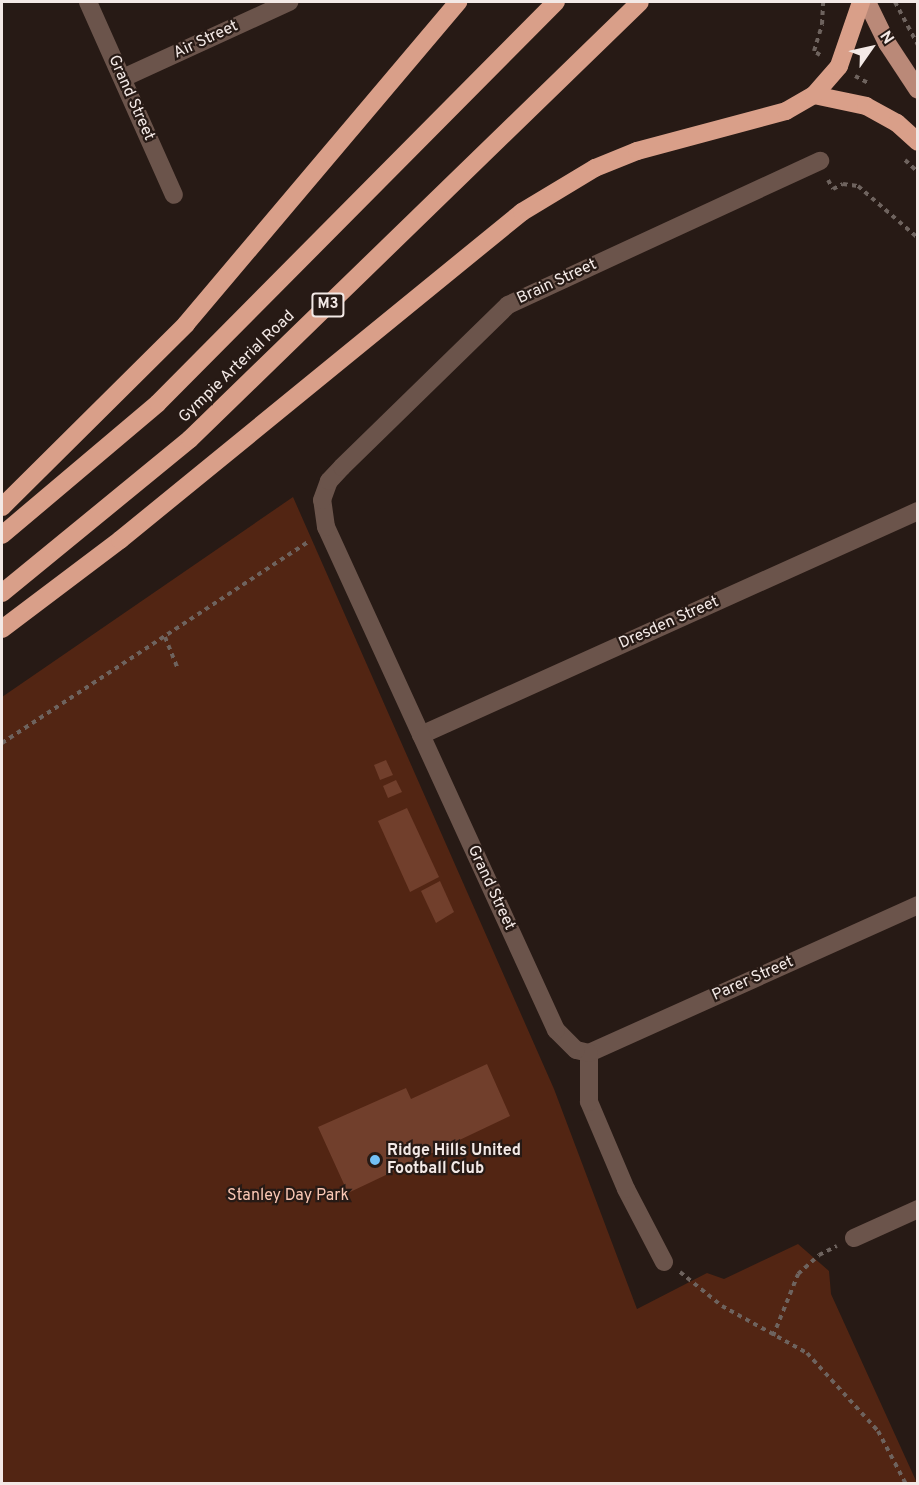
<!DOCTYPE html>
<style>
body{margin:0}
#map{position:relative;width:919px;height:1485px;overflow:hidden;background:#271a15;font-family:Overpass,sans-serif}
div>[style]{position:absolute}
.green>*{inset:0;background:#522513}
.building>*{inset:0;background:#713f2c}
.path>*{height:4px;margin-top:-2px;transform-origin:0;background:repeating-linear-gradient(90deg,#6e635e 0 4.5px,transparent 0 9px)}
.minor>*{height:18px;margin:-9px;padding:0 9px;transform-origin:9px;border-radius:9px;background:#6b544b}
.major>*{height:18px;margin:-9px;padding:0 9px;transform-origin:9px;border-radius:9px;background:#ba8978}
.highway>*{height:18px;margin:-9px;padding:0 9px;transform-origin:9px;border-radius:9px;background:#d99f89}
.dots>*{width:16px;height:16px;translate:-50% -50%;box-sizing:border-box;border:3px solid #271a15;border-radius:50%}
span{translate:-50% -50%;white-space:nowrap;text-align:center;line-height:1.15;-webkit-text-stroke:4.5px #271a15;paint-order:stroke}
.shield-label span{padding:2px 4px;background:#271a15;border:2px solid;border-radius:4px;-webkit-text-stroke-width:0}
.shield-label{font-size:15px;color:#f3e9e6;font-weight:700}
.street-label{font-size:16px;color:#f3e9e6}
.poi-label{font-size:16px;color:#f3e9e6;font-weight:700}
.left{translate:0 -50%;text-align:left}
.park-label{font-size:16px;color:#fbc8b5}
.frame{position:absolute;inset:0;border:3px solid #f3e9e6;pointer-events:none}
.north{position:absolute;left:841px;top:18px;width:60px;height:60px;-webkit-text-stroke:4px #271a15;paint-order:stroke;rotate:56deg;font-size:16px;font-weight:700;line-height:24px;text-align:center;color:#f3e9e6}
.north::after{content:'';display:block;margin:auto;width:21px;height:27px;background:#f3e9e6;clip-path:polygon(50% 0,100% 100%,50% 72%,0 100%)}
</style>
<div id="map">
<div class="green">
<div style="clip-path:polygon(293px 497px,554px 1089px,637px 1309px,707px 1273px,724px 1279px,798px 1244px,829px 1271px,831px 1294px,917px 1483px,2px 1484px,2px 697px)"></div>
</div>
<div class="building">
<div style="clip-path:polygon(386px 760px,393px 775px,380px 780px,374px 765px)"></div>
<div style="clip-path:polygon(396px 780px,402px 792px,388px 798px,383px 786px)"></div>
<div style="clip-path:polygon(407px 808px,439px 877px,410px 892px,378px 821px)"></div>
<div style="clip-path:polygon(440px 881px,454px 912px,436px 923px,421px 891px)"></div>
<div style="clip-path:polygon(487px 1064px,510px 1116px,348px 1193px,318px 1127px,406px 1088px,411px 1099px)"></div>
</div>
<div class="path">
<div style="left:895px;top:2px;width:49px;rotate:61.9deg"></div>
<div style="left:820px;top:55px;width:7px;rotate:-146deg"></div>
<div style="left:814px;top:51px;width:28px;rotate:-73deg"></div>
<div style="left:822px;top:24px;width:22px;rotate:-87deg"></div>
<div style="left:855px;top:76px;width:17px;rotate:28deg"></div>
<div style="left:905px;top:160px;width:18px;rotate:43deg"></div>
<div style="left:828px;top:180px;width:10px;rotate:61deg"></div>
<div style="left:833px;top:189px;width:11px;rotate:-27deg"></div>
<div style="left:843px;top:184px;width:15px;rotate:8deg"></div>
<div style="left:858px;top:186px;width:79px;rotate:40.9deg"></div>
<div style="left:165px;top:637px;width:32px;rotate:68deg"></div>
<div style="left:2px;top:743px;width:367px;rotate:-33.3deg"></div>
<div style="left:680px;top:1272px;width:54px;rotate:39deg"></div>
<div style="left:722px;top:1306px;width:97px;rotate:28.9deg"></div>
<div style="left:807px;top:1353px;width:105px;rotate:47.7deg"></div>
<div style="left:878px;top:1431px;width:60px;rotate:62.2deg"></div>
<div style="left:773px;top:1336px;width:67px;rotate:-68deg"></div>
<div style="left:798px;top:1274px;width:28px;rotate:-42deg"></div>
<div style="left:819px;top:1255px;width:20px;rotate:-27deg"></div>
</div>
<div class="minor">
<div style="left:88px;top:2px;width:211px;rotate:66deg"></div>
<div style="left:123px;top:78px;width:183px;rotate:-24.6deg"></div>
<div style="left:421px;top:735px;width:545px;rotate:-24.26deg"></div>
<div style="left:589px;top:1053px;width:361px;rotate:-24.2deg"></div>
<div style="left:854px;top:1238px;width:70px;rotate:-24.4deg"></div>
<div style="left:664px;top:1262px;width:82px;rotate:-117.5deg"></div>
<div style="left:626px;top:1189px;width:95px;rotate:-113deg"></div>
<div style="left:589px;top:1102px;width:49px;rotate:-90deg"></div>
<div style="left:589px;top:1053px;width:13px;rotate:-167deg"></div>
<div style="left:576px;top:1050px;width:28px;rotate:-135deg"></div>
<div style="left:556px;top:1030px;width:553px;rotate:-114.57deg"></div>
<div style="left:326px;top:527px;width:27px;rotate:-98deg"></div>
<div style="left:322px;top:500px;width:20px;rotate:-70deg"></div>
<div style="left:329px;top:481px;width:19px;rotate:-47deg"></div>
<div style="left:342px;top:467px;width:232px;rotate:-44.3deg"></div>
<div style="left:508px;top:305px;width:344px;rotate:-24.8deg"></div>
</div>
<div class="major">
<div style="left:867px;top:2px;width:46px;rotate:64deg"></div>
<div style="left:887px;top:43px;width:56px;rotate:56.6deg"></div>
</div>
<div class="highway">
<div style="left:814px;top:95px;width:53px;rotate:11.9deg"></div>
<div style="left:866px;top:106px;width:35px;rotate:29deg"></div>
<div style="left:897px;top:123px;width:28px;rotate:42deg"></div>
<div style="left:2px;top:507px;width:260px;rotate:-44.8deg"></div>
<div style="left:186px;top:324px;width:422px;rotate:-49.8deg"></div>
<div style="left:2px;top:535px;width:204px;rotate:-40.2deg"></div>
<div style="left:158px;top:403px;width:565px;rotate:-45.22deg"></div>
<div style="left:2px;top:593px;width:243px;rotate:-39.3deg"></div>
<div style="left:190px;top:439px;width:627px;rotate:-44.16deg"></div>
<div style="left:2px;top:629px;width:148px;rotate:-37deg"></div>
<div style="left:120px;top:540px;width:519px;rotate:-39.21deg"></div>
<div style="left:522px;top:212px;width:85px;rotate:-31.1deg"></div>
<div style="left:595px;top:168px;width:45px;rotate:-22deg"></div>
<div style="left:637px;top:151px;width:154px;rotate:-15deg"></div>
<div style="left:786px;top:111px;width:32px;rotate:-30deg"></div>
<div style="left:814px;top:95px;width:38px;rotate:-49deg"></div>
<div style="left:839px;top:66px;width:68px;rotate:-71deg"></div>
</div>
<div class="dots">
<div style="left:375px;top:1160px;background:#73c1f6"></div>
</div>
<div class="shield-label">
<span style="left:328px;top:305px">M3</span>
</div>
<div class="street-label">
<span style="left:206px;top:40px;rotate:-25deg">Air Street</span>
<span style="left:131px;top:98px;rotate:66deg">Grand Street</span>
<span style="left:557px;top:282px;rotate:-25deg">Brain Street</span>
<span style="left:237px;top:367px;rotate:-44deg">Gympie Arterial Road</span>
<span style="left:669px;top:623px;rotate:-24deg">Dresden Street</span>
<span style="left:491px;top:888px;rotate:65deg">Grand Street</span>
<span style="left:753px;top:979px;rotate:-24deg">Parer Street</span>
</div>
<div class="poi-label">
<span class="left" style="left:387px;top:1160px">Ridge Hills United<br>Football Club</span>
</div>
<div class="park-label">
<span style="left:288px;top:1196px">Stanley Day Park</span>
</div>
<div class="frame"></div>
<div class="north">N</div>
</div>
